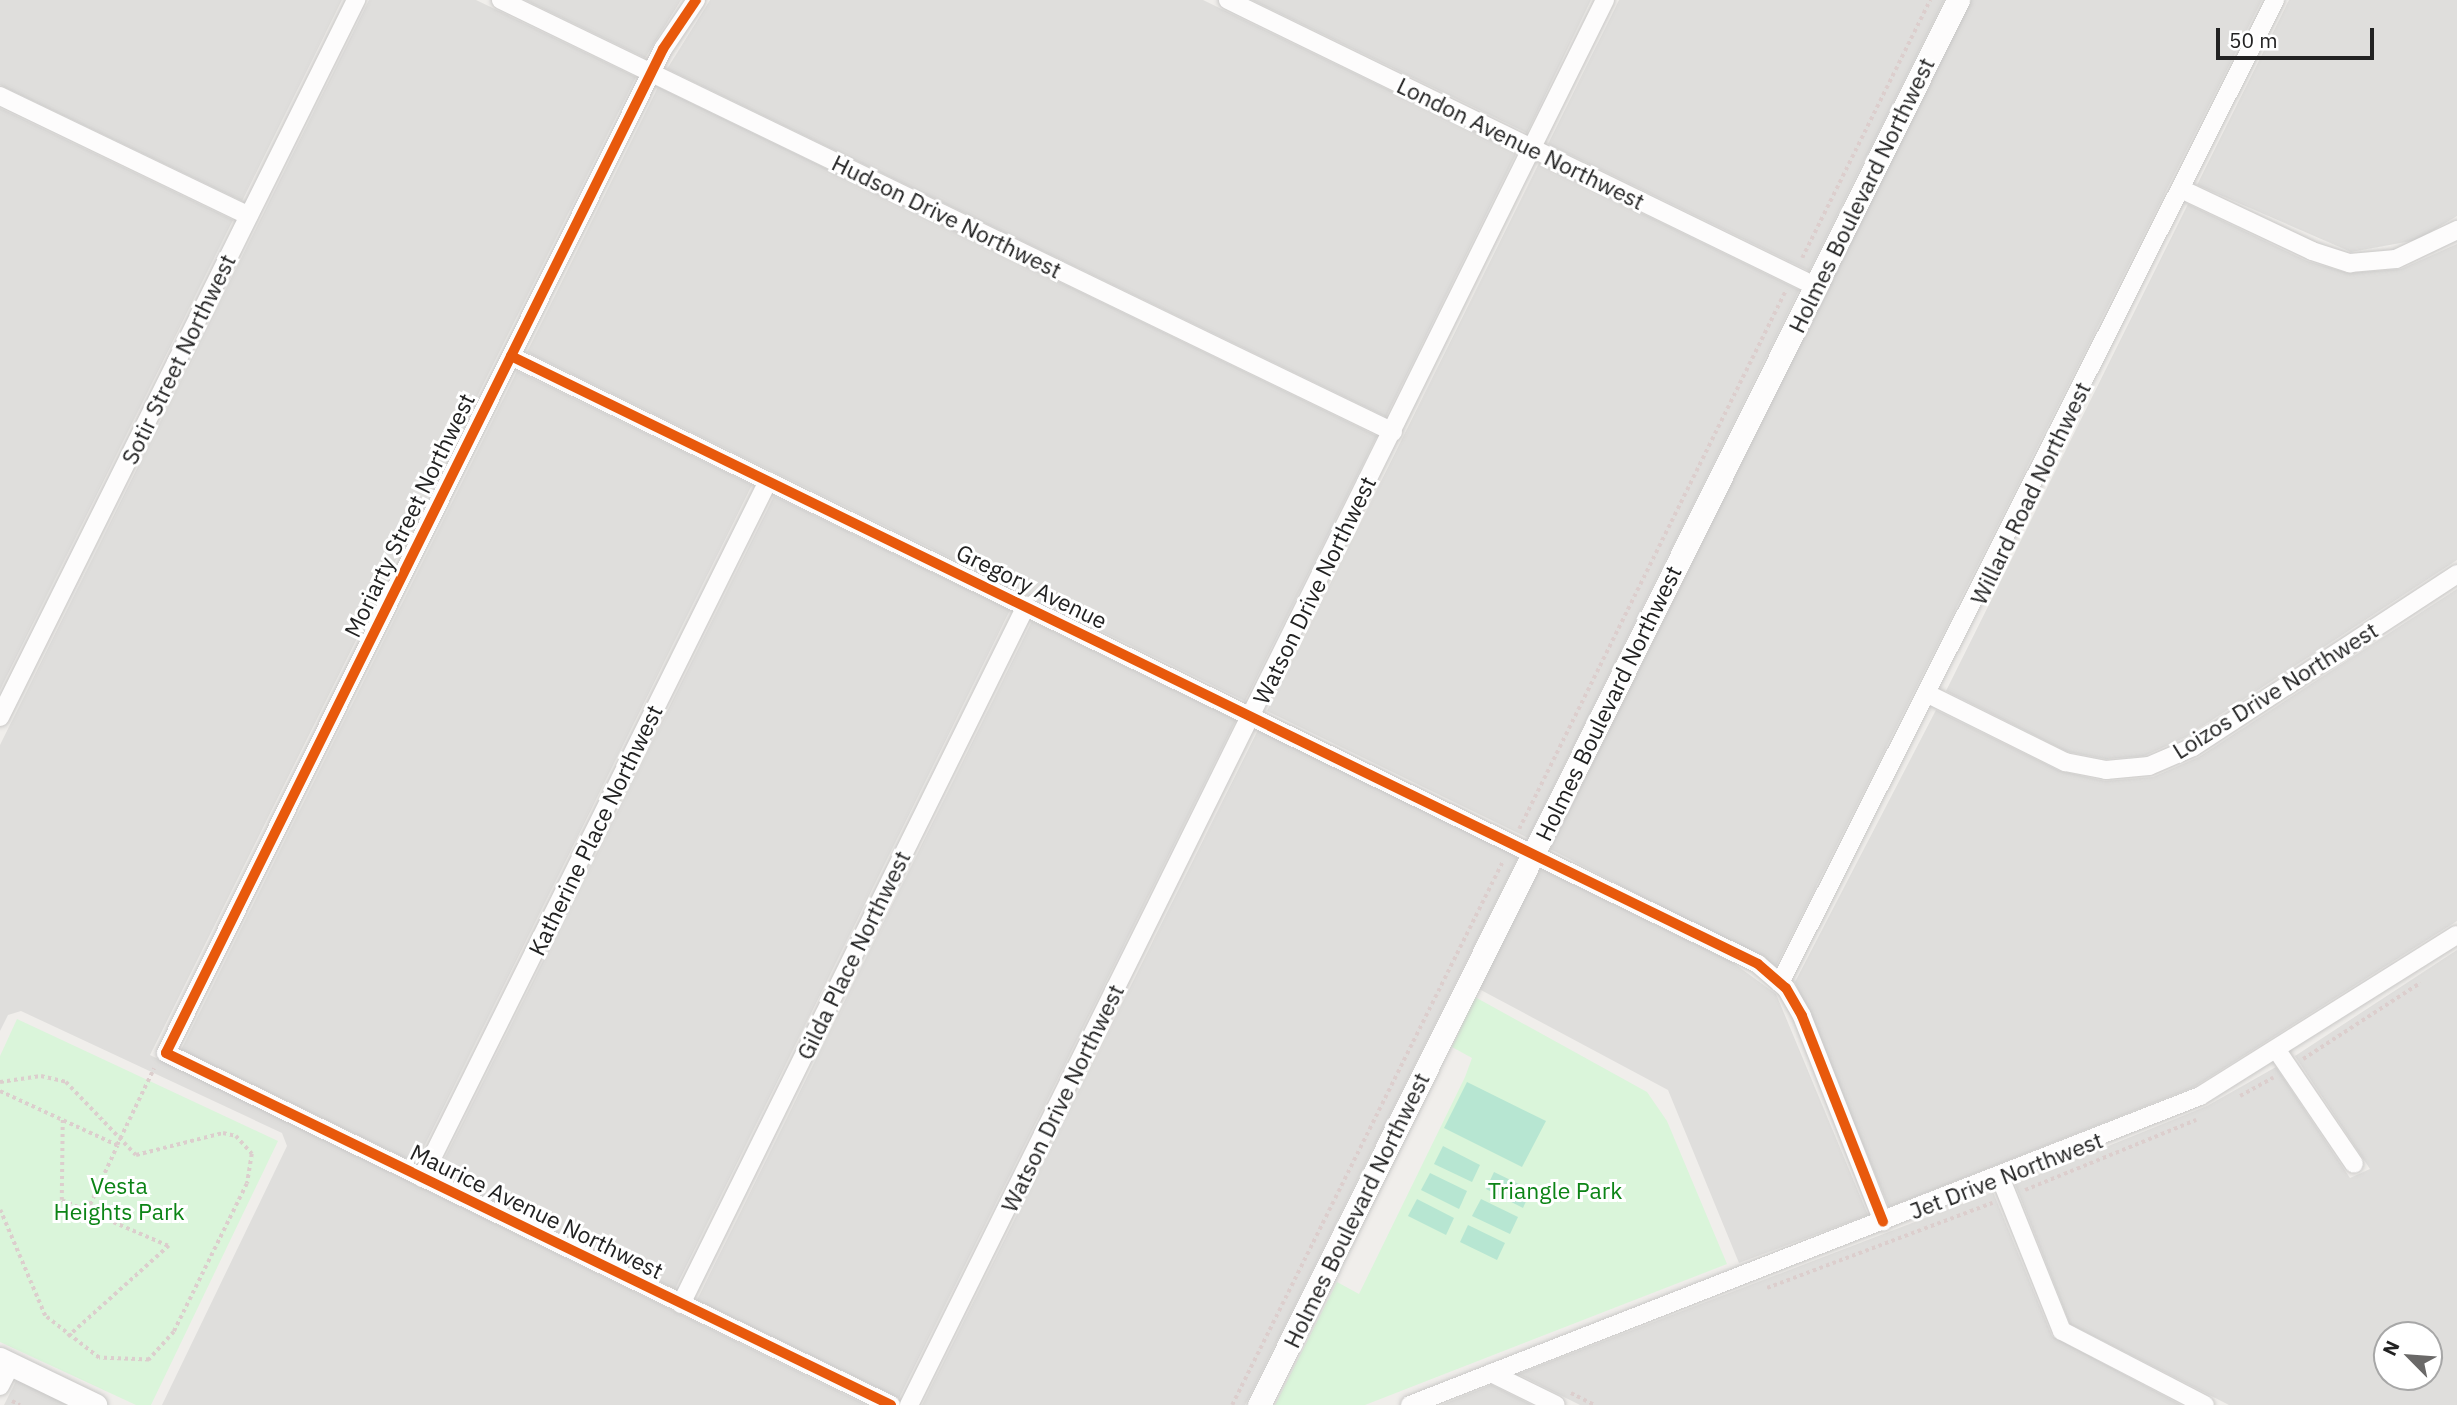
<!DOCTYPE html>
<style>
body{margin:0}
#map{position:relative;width:2457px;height:1405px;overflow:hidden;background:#f0eeeb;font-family:"IBM Plex Sans",sans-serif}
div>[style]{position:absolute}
.residential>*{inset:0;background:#dfdedc}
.park>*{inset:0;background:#daf5da}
.pitch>*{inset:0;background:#b7e6d2}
.path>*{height:3.5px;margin-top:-1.75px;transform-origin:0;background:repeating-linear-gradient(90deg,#dccecd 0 3.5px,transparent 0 7px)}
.roads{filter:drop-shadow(0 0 2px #c9c8c7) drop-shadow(0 0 2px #c9c8c7)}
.minor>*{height:18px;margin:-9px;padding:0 9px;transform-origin:9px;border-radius:9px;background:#fdfcfc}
.tertiary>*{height:23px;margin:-11.5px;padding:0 11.5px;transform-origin:11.5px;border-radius:11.5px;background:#fdfcfc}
.cycleway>*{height:10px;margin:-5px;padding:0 5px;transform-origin:5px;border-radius:5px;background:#e8590c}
span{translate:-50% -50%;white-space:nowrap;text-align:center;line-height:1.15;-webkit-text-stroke:6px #fff;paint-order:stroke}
.street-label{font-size:23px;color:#222}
.park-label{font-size:23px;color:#0c8416}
.north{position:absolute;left:2373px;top:1321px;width:70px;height:70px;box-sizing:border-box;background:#fff;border:2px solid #a7a7a7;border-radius:50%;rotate:295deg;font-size:19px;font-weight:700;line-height:28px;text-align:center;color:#222}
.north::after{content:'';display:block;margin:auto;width:24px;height:32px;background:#6a6968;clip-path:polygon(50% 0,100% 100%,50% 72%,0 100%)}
.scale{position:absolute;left:2216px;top:28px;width:158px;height:32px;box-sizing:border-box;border:4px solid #222;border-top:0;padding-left:9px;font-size:21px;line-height:24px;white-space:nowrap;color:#222;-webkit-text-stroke:5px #fff;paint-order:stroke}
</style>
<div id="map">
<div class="residential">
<div style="clip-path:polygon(0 0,342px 0,242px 201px,0 85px)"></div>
<div style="clip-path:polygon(369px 0,476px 0,636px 77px,150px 1055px,866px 1405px,162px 1405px,287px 1146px,282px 1133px,21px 1011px,8px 1015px,0 1031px,0 745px)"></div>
<div style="clip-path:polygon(525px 0,681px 0,645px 58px)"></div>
<div style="clip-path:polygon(710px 0,1203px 0,1517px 152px,1386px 417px,667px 69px)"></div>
<div style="clip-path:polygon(1252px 0,1591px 0,1527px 133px)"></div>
<div style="clip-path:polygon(1619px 0,1944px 0,1809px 271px,1548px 144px)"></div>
<div style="clip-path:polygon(1971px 0,2262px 0,1776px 966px,1550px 849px)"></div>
<div style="clip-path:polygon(2289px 0,2457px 0,2457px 216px,2417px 240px,2351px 252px,2197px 185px)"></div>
<div style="clip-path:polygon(658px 87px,1377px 436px,1245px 701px,527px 352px)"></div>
<div style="clip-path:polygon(0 108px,233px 220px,0 690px)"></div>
<div style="clip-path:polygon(1539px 163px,1799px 290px,1528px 838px,1267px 711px)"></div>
<div style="clip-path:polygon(2188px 204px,2307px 261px,2348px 273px,2401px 269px,2457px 244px,2457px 560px,2186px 737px,2144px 756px,2106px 759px,2068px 752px,1946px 691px)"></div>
<div style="clip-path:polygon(517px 371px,752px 485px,416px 1163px,181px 1050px)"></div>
<div style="clip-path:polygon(774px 496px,1010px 610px,675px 1289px,437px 1174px)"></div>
<div style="clip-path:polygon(2457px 589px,2457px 921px,2194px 1087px,1889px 1207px,1795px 982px,1936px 710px,2060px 771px,2105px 781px,2153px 777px,2199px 757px)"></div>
<div style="clip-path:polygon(1032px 621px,1236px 720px,899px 1398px,697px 1300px)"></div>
<div style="clip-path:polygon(1258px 730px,1518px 857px,1245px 1405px,922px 1405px)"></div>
<div style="clip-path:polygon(1540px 868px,1732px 962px,1776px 994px,1868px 1215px,1739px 1263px,1668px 1090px,1479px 989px)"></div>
<div style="clip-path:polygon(evenodd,2457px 950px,2457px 1405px,2229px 1405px,2070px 1324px,2015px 1184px,2207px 1106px,2276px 1067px,2350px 1178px,2370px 1169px,2295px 1056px,2457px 950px,2387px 1335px,2429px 1335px,2429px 1377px,2387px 1377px,2387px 1335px)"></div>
<div style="clip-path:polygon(1993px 1192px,2052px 1336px,2181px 1405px,1580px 1405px,1518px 1374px)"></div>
<div style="clip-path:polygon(17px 1379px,71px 1405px,4px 1405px)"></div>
<div style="clip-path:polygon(1492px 1385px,1532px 1405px,1441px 1405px,1491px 1385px)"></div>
</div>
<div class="park">
<div style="clip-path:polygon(1475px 997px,1647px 1092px,1667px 1121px,1727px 1264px,1365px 1405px,1275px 1405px,1337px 1282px,1359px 1294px,1465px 1077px,1472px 1058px,1452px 1047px)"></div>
<div style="clip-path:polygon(17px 1019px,278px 1141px,151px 1405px,136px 1405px,0 1342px,0 1056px)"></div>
</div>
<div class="pitch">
<div style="clip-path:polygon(1467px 1082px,1546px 1121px,1522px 1167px,1444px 1128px)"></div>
<div style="clip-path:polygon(1443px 1146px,1480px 1165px,1472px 1182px,1434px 1164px)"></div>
<div style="clip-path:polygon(1494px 1172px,1531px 1190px,1523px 1208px,1486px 1189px)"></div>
<div style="clip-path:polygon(1430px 1173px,1467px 1191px,1459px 1209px,1421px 1190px)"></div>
<div style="clip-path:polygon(1417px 1199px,1454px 1218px,1446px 1235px,1408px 1216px)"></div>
<div style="clip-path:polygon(1481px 1199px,1518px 1217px,1510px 1234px,1472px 1216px)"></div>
<div style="clip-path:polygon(1468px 1225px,1505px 1243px,1497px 1260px,1460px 1242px)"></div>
</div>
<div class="path">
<div style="left:1802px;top:258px;width:288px;rotate:-63.6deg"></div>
<div style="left:1519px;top:829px;width:602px;rotate:-63.65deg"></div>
<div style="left:2303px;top:1059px;width:140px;rotate:-33deg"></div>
<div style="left:0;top:1082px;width:41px;rotate:-8.3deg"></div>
<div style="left:41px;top:1076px;width:26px;rotate:13deg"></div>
<div style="left:66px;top:1082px;width:101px;rotate:46.2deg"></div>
<div style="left:136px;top:1155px;width:90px;rotate:-14.2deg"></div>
<div style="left:223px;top:1133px;width:13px;rotate:13deg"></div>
<div style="left:236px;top:1136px;width:24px;rotate:48deg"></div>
<div style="left:252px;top:1154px;width:30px;rotate:99deg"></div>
<div style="left:247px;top:1184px;width:165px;rotate:116.3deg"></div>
<div style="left:174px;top:1332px;width:38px;rotate:132deg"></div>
<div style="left:149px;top:1360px;width:50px;rotate:-177.7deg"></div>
<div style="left:99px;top:1358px;width:68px;rotate:-142.1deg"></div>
<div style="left:45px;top:1316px;width:115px;rotate:-113deg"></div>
<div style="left:0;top:1091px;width:129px;rotate:24.8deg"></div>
<div style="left:117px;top:1145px;width:85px;rotate:-64.3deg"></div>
<div style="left:2240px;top:1096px;width:38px;rotate:-29deg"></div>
<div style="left:63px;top:1120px;width:80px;rotate:90.7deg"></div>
<div style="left:62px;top:1200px;width:116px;rotate:23.3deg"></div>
<div style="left:169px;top:1246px;width:136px;rotate:138deg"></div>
<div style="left:2025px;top:1190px;width:185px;rotate:-22.3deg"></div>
<div style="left:87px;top:1211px;width:72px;rotate:-65.2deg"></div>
<div style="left:1767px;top:1288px;width:241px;rotate:-20.7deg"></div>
<div style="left:1571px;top:1393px;width:27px;rotate:27deg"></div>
<div style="left:12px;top:1401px;width:9px;rotate:27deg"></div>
<div style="left:1232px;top:1405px;width:608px;rotate:-63.52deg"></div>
</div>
<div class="roads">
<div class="minor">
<div style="left:501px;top:0;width:991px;rotate:25.84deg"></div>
<div style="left:696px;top:0;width:59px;rotate:124deg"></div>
<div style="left:663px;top:49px;width:1120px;rotate:116.34deg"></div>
<div style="left:166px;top:1053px;width:806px;rotate:25.9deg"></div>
<div style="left:1228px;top:0;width:653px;rotate:25.98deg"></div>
<div style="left:0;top:96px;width:276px;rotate:25.7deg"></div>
<div style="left:2181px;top:189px;width:145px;rotate:25.3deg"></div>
<div style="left:2312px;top:251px;width:40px;rotate:18deg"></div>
<div style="left:2350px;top:263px;width:46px;rotate:-5deg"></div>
<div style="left:2396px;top:259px;width:68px;rotate:-25.4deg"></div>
<div style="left:511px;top:356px;width:1387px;rotate:25.99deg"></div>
<div style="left:1758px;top:964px;width:37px;rotate:41deg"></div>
<div style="left:1786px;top:988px;width:32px;rotate:60deg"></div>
<div style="left:1802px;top:1016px;width:221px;rotate:68.5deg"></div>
<div style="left:1930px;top:695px;width:151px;rotate:26.4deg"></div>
<div style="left:2065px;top:762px;width:42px;rotate:11deg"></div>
<div style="left:2106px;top:770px;width:43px;rotate:-5.3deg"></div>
<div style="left:2149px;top:766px;width:48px;rotate:-23.4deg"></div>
<div style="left:2193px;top:747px;width:316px;rotate:-33.2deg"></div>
<div style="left:0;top:717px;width:801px;rotate:-63.59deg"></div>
<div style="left:1780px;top:983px;width:1101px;rotate:-63.27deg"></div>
<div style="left:2278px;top:1052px;width:135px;rotate:55.8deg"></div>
<div style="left:2000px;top:1177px;width:166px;rotate:68.1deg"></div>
<div style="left:2062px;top:1331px;width:161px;rotate:27.4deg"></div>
<div style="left:422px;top:1178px;width:778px;rotate:-63.6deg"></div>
<div style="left:681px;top:1304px;width:779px;rotate:-63.7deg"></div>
<div style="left:1491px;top:1373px;width:72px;rotate:26.2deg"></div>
<div style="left:0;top:1386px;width:25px;rotate:-63deg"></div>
<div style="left:909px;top:1405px;width:1568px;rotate:-63.65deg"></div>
<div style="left:1410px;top:1405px;width:848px;rotate:-21.36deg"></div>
<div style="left:2200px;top:1096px;width:303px;rotate:-32.1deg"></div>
</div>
<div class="tertiary">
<div style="left:0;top:1359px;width:106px;rotate:25.8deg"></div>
<div style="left:1259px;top:1405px;width:1569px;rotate:-63.55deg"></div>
</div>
</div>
<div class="cycleway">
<div style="left:696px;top:0;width:59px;rotate:124deg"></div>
<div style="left:663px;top:49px;width:1120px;rotate:116.34deg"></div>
<div style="left:166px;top:1053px;width:806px;rotate:25.9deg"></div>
<div style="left:511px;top:356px;width:1387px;rotate:25.99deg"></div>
<div style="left:1758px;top:964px;width:37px;rotate:41deg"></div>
<div style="left:1786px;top:988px;width:32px;rotate:60deg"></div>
<div style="left:1802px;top:1016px;width:221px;rotate:68.5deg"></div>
</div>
<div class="street-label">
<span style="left:1521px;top:143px;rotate:26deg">London Avenue Northwest</span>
<span style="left:1861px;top:195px;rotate:-64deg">Holmes Boulevard Northwest</span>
<span style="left:947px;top:216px;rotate:26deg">Hudson Drive Northwest</span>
<span style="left:178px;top:359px;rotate:-64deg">Sotir Street Northwest</span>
<span style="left:2030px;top:493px;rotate:-64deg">Willard Road Northwest</span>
<span style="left:409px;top:515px;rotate:-64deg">Moriarty Street Northwest</span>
<span style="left:1032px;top:586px;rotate:26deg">Gregory Avenue</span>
<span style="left:1314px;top:590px;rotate:-64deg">Watson Drive Northwest</span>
<span style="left:2275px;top:690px;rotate:-32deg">Loizos Drive Northwest</span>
<span style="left:1608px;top:703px;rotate:-64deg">Holmes Boulevard Northwest</span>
<span style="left:595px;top:830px;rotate:-64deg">Katherine Place Northwest</span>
<span style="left:853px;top:955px;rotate:-64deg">Gilda Place Northwest</span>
<span style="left:1062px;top:1098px;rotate:-64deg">Watson Drive Northwest</span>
<span style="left:2006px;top:1175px;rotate:-21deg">Jet Drive Northwest</span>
<span style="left:1356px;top:1210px;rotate:-64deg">Holmes Boulevard Northwest</span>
<span style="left:537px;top:1211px;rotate:26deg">Maurice Avenue Northwest</span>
</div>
<div class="park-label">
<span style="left:119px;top:1198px">Vesta<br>Heights Park</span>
<span style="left:1555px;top:1190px">Triangle Park</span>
</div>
<div class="north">N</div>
<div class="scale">50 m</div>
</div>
